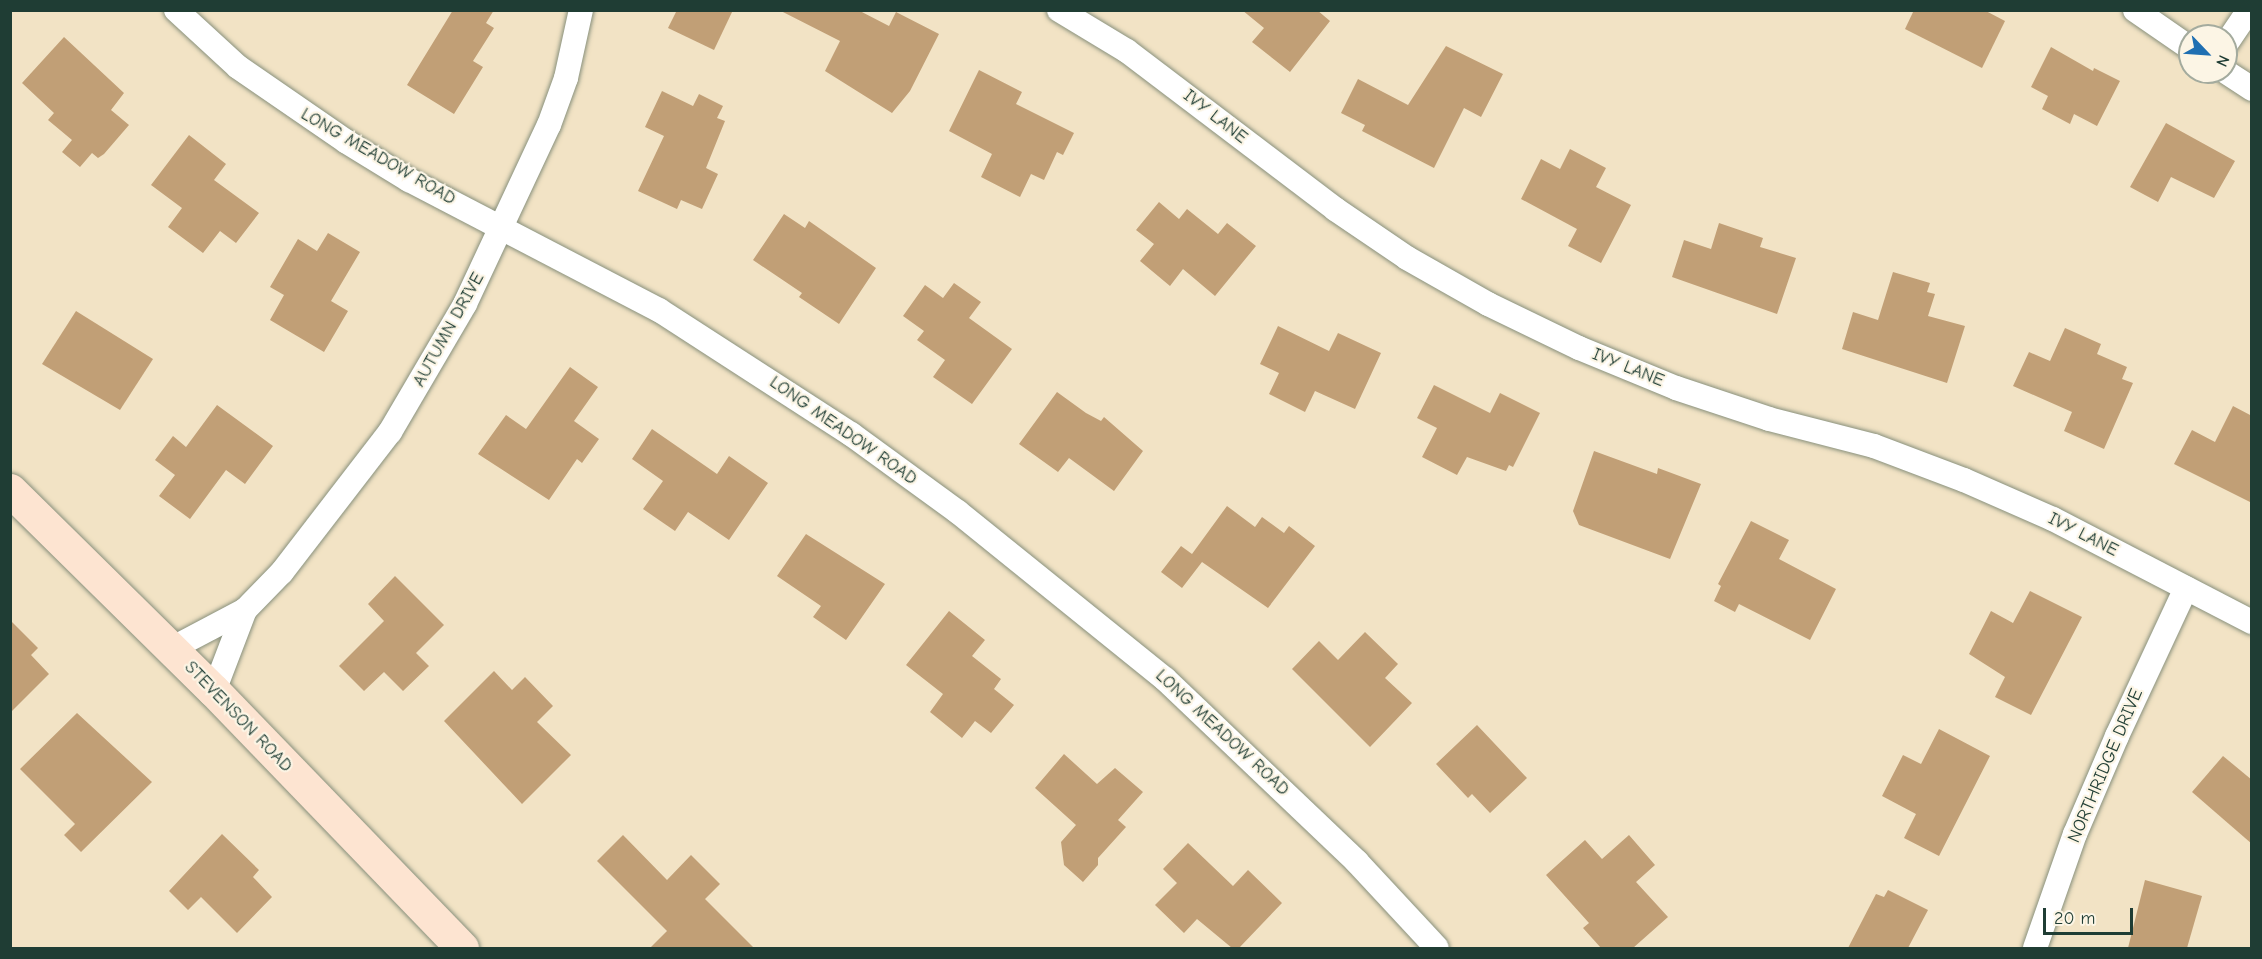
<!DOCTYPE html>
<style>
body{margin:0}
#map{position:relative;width:2262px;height:959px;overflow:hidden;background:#f2e3c5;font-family:"Comic Neue",sans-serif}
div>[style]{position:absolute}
.building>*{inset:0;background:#c19f76}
.roads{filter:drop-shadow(0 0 2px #88907c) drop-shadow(0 0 2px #88907c)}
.minor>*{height:24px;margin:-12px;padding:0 12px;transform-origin:12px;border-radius:12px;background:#fff}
.secondary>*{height:33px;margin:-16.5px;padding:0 16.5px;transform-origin:16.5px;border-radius:16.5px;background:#fde4d1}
span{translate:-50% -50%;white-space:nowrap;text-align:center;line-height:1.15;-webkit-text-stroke:4.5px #fcf5e5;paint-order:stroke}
.street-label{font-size:18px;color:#1f3d34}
.frame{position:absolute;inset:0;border:12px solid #1f3d34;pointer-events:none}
.north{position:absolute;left:2178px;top:24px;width:60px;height:60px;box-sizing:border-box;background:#fcf5e5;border:2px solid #a4ab9e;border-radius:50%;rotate:115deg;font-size:16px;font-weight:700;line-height:24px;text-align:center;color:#1f3d34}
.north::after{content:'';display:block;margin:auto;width:21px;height:27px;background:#1f6fb2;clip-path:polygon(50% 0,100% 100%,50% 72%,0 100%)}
.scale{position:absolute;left:2043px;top:908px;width:90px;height:27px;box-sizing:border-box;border:3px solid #1f3d34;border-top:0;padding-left:8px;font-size:18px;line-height:21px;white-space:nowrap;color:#1f3d34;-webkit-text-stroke:4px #fcf5e5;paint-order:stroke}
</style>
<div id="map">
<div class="building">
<div style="clip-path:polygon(453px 10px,494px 10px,486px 23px,494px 28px,473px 61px,483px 67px,454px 114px,407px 85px)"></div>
<div style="clip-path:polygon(677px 10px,733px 10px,714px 50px,668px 28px)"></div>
<div style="clip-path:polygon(779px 10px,858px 10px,889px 26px,896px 12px,939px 34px,910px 91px,892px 113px,825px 71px,840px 41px)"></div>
<div style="clip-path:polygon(1242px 10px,1317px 10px,1330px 21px,1290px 72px,1252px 42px,1264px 28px)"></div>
<div style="clip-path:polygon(1914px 10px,1984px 10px,2005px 21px,1982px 68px,1905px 29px)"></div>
<div style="clip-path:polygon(64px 37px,124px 93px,111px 110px,129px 125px,104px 154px,98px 158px,92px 153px,80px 167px,62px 152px,72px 140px,48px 120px,54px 113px,22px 83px)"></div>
<div style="clip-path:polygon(1446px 46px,1503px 74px,1481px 117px,1464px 108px,1434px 168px,1362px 131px,1365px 125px,1341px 113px,1358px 79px,1408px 105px)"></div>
<div style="clip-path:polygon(2051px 47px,2093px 71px,2094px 68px,2120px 81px,2097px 126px,2074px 114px,2070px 124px,2042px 109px,2048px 96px,2031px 87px)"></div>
<div style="clip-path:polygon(979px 70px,1022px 92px,1016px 104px,1074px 133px,1063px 155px,1057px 152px,1044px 180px,1031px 174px,1020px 197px,981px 177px,992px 154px,949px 131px)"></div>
<div style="clip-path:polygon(662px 91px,693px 106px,699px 94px,723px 106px,717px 118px,725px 121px,706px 168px,718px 174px,702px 209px,681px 200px,677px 209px,638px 191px,664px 136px,645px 127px)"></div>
<div style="clip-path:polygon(2166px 123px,2235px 161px,2214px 198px,2171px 177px,2158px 202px,2130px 187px)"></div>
<div style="clip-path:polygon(189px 135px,226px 164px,214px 180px,259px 213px,236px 243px,220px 231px,203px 253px,168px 227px,182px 208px,151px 185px)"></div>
<div style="clip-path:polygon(1570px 149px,1606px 168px,1596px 187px,1631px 205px,1601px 263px,1568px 246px,1577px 229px,1521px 199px,1541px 159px,1560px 169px)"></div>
<div style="clip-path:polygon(1159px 202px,1179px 219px,1187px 209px,1218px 234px,1227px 223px,1256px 246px,1215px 296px,1183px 269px,1170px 286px,1140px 261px,1154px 244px,1136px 230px)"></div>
<div style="clip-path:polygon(784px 214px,805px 228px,809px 221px,876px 268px,839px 324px,799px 297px,802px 293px,753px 260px)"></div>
<div style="clip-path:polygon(1719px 223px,1763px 238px,1760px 247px,1796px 258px,1777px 314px,1672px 277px,1684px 240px,1711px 249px)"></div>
<div style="clip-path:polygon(328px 233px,360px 252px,331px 301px,348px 311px,324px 352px,270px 320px,284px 295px,270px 287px,298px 239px,317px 251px)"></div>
<div style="clip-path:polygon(1893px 272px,1930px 283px,1927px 292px,1935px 294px,1928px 316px,1965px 326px,1947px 383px,1842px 349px,1853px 312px,1878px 320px)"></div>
<div style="clip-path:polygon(954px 283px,981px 302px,969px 318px,1012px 349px,972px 404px,933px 377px,945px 360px,917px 340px,924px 331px,903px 316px,925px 285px,943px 298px)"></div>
<div style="clip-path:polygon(76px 311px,153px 359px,120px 410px,42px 364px)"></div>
<div style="clip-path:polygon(1278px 326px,1329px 351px,1338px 333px,1381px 353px,1355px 409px,1315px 391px,1305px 412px,1269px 394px,1279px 373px,1260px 364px)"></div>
<div style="clip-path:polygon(2065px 328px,2101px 344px,2097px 354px,2127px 367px,2122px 379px,2133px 383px,2104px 449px,2064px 431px,2072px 412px,2013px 386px,2029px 352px,2050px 361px)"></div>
<div style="clip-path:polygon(570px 367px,598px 387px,574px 421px,599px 439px,582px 463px,577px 459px,549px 500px,478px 454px,506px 415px,526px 429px)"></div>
<div style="clip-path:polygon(1434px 385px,1490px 413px,1500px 393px,1540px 413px,1513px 467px,1509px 465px,1506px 471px,1467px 457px,1457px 475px,1422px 457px,1437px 428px,1417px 418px)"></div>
<div style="clip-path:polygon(1057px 392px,1086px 413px,1101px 421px,1104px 417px,1143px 451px,1114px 491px,1069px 458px,1058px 472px,1019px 444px)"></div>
<div style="clip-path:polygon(217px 405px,273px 446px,245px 484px,226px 470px,190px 519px,159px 496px,175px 475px,155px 460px,173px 436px,186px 447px)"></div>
<div style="clip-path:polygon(2233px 406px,2252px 416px,2252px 503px,2174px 464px,2192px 430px,2215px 442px)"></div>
<div style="clip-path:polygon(652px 429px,717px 474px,729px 456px,768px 483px,729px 540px,688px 512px,675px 531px,643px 509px,663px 481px,632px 459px)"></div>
<div style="clip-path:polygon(1594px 451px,1657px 474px,1658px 468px,1701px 484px,1670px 559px,1579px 525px,1573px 511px)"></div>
<div style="clip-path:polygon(1227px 506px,1255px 527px,1262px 517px,1284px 533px,1289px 526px,1315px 546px,1268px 608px,1202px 562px,1182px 588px,1161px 572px,1181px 546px,1192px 554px)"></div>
<div style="clip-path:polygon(1751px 521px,1789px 540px,1779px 559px,1836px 589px,1810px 640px,1739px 604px,1735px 612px,1714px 601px,1721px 586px,1718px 584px)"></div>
<div style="clip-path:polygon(806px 534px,885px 584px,846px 640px,813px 617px,821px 606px,777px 576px)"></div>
<div style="clip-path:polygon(395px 576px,444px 625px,416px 653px,429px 666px,403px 691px,384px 672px,364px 691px,339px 666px,384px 621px,368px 604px)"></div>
<div style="clip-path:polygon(2030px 591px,2082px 617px,2031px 715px,1995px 697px,2005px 677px,1969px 654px,1991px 611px,2013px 623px)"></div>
<div style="clip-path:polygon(949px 611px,985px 640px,972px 656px,1001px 679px,994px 689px,1014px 705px,991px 733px,975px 721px,962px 738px,930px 712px,943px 694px,906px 665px)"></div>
<div style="clip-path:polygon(10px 620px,38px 648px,31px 655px,49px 674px,10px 713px)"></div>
<div style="clip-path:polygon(1365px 632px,1398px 664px,1385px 678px,1412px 703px,1370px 747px,1292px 669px,1319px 641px,1338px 660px)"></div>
<div style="clip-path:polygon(494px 671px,512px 690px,525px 677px,553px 706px,537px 722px,571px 755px,522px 804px,444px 721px)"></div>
<div style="clip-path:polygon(77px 713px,152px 782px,81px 852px,64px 835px,75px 824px,20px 769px)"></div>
<div style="clip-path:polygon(1477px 725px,1527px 778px,1490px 813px,1472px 794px,1468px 798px,1436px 764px)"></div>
<div style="clip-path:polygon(1939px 729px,1990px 756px,1939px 856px,1904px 838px,1916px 814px,1882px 796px,1903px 755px,1921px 764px)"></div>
<div style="clip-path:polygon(1064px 754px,1097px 784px,1115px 768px,1143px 792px,1118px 820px,1126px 827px,1098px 858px,1098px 865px,1083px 882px,1064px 865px,1061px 842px,1076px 825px,1035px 788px)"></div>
<div style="clip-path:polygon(2223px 756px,2252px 780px,2252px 844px,2192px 792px)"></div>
<div style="clip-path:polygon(222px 834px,259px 870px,253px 877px,272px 897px,237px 933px,201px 897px,188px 910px,169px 891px)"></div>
<div style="clip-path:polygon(623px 835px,667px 880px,691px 855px,720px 884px,705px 899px,754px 948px,650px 948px,667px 931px,597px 861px)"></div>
<div style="clip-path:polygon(1629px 835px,1655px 865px,1636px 882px,1668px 917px,1633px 948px,1601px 948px,1583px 928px,1589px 923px,1546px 875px,1585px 840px,1602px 859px)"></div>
<div style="clip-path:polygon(1188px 843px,1233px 886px,1248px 870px,1282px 903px,1239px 948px,1232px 948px,1197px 919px,1184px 933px,1155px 905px,1177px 883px,1163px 869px)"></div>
<div style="clip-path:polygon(2145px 880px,2202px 896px,2187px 948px,2128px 948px)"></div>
<div style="clip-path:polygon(1888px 890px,1928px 910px,1908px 948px,1848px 948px,1876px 894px,1884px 897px)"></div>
</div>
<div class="roads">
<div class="minor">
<div style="left:176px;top:10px;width:84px;rotate:42.6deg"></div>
<div style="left:238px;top:67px;width:132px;rotate:34.5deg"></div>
<div style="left:347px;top:142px;width:73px;rotate:31.5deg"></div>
<div style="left:409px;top:180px;width:282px;rotate:27.5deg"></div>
<div style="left:659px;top:310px;width:229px;rotate:32.9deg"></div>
<div style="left:851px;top:434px;width:132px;rotate:36.1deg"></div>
<div style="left:958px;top:512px;width:266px;rotate:38.9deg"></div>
<div style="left:1165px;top:679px;width:265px;rotate:43.6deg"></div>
<div style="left:1357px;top:862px;width:117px;rotate:47.1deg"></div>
<div style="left:1059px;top:10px;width:79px;rotate:31.1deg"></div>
<div style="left:1127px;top:51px;width:261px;rotate:37.2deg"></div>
<div style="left:1335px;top:209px;width:87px;rotate:34.2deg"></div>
<div style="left:1407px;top:258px;width:93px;rotate:29.6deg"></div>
<div style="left:1488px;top:304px;width:101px;rotate:25.8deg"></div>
<div style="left:1579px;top:348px;width:105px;rotate:22.4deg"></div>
<div style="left:1676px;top:388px;width:98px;rotate:18.4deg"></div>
<div style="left:1769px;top:419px;width:108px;rotate:14.4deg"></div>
<div style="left:1874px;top:446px;width:96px;rotate:20.7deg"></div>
<div style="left:1964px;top:480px;width:97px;rotate:23.7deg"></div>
<div style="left:2053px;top:519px;width:224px;rotate:27.4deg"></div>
<div style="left:2135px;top:10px;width:67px;rotate:34.6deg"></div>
<div style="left:2226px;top:44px;width:41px;rotate:-55.9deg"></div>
<div style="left:2226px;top:72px;width:31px;rotate:33deg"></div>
<div style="left:171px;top:649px;width:84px;rotate:-27.8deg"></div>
<div style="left:245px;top:610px;width:53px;rotate:-45.8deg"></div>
<div style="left:282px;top:572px;width:177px;rotate:-52.4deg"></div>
<div style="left:390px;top:432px;width:148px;rotate:-59.6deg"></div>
<div style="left:465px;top:304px;width:198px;rotate:-64.9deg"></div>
<div style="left:549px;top:125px;width:50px;rotate:-70.1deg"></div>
<div style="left:566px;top:78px;width:70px;rotate:-77.6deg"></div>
<div style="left:214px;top:691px;width:87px;rotate:-69.1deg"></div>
<div style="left:2035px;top:948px;width:121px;rotate:-70.7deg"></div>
<div style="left:2075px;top:834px;width:107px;rotate:-66.8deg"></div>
<div style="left:2117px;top:736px;width:163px;rotate:-65deg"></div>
</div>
<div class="secondary">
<div style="left:10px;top:490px;width:286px;rotate:44.6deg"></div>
<div style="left:214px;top:691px;width:357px;rotate:46deg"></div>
</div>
</div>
<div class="street-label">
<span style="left:1215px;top:117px;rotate:38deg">IVY LANE</span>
<span style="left:378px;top:157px;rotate:30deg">LONG MEADOW ROAD</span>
<span style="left:449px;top:330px;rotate:-61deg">AUTUMN DRIVE</span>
<span style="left:1628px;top:368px;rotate:22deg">IVY LANE</span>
<span style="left:843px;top:431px;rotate:35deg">LONG MEADOW ROAD</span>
<span style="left:2083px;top:535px;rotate:27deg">IVY LANE</span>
<span style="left:238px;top:717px;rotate:46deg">STEVENSON ROAD</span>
<span style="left:1222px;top:733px;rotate:43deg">LONG MEADOW ROAD</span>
<span style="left:2106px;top:766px;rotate:-67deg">NORTHRIDGE DRIVE</span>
</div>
<div class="frame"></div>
<div class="north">N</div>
<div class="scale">20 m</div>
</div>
